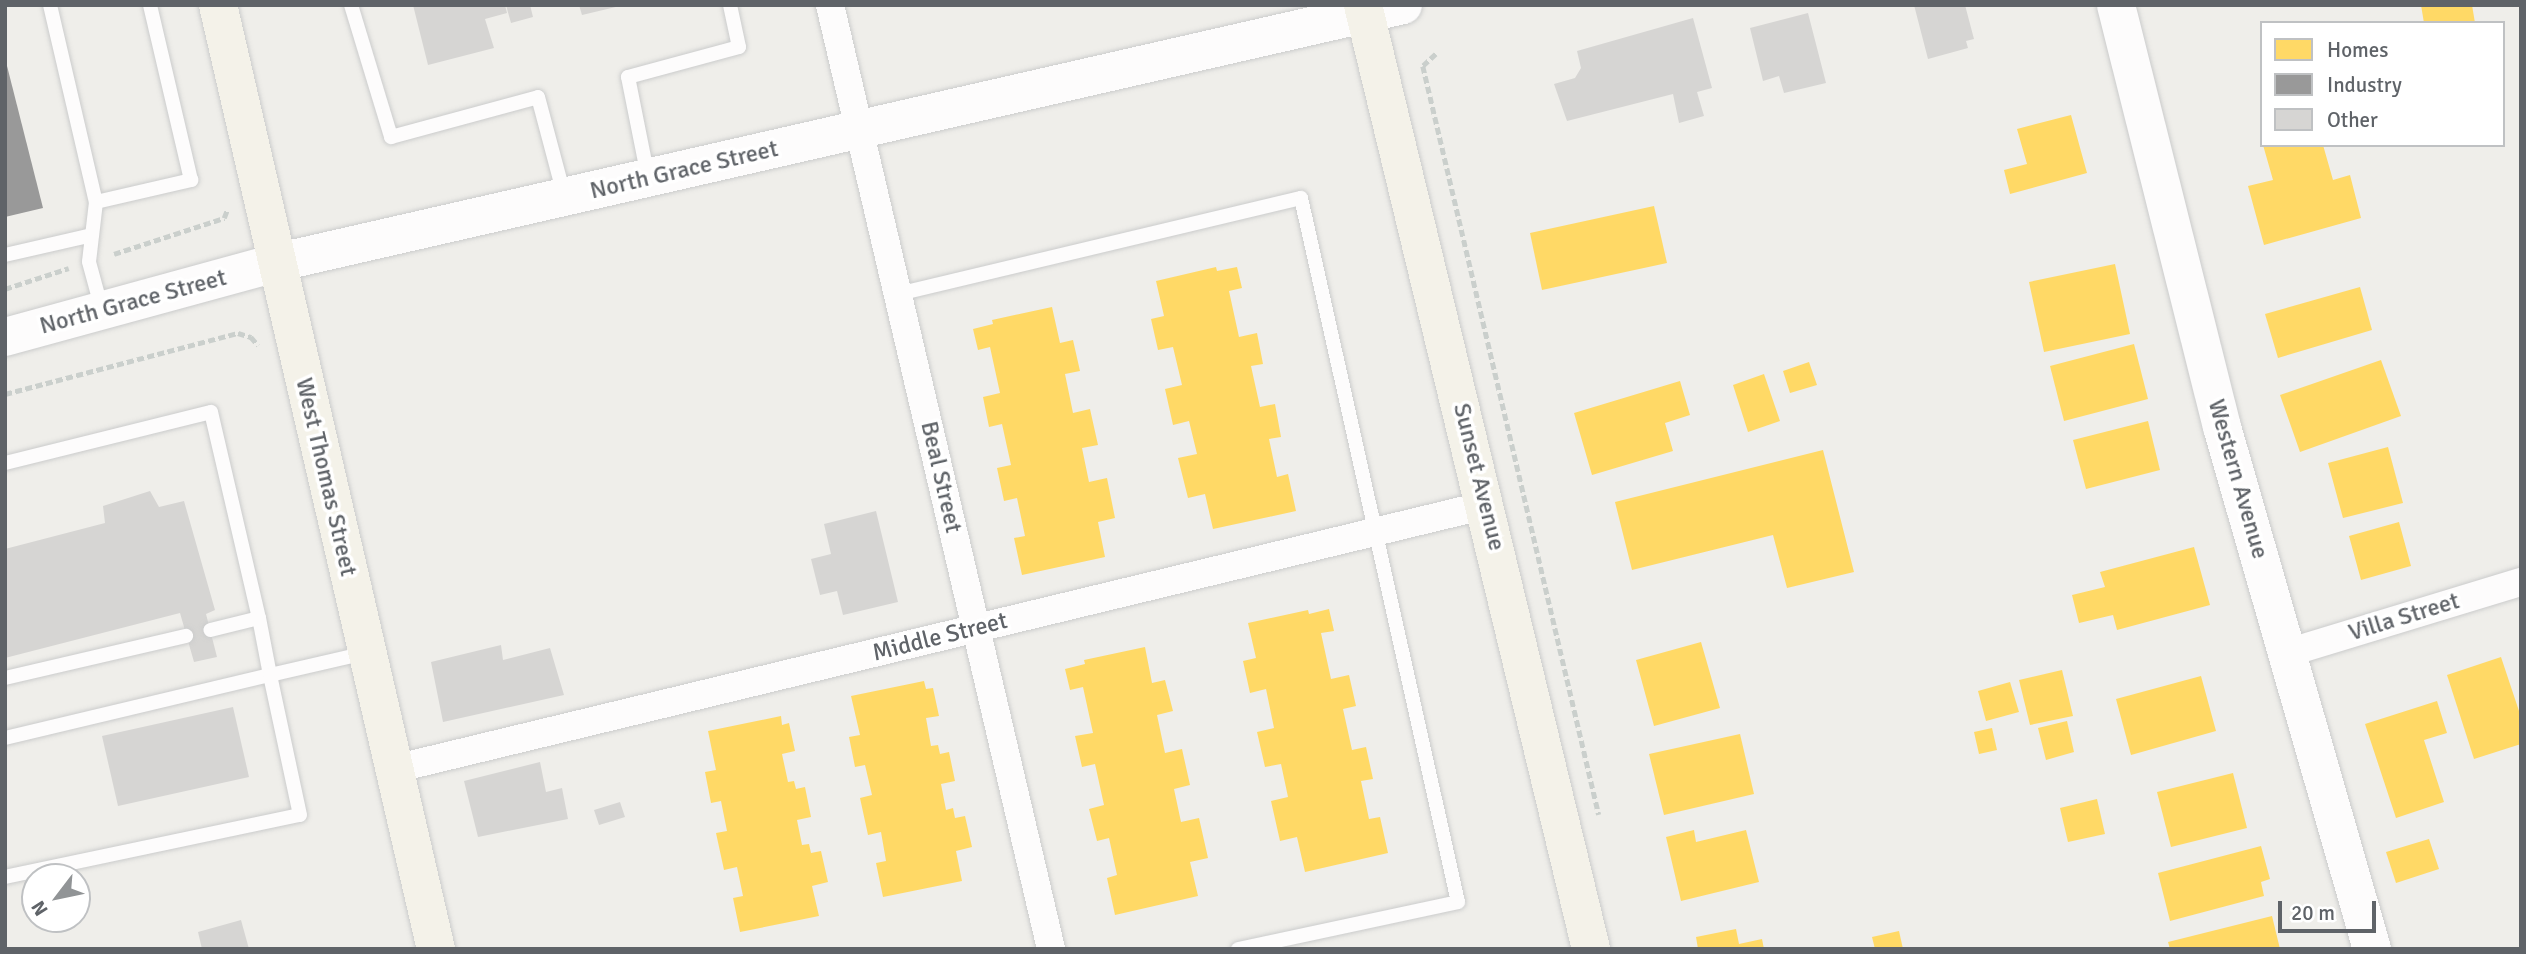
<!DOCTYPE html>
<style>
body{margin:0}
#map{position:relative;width:2526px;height:954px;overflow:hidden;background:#efeeea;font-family:Signika,sans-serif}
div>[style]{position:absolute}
.homes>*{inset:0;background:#ffd966}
.industry>*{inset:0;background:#999}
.building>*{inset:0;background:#d6d5d3}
.path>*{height:4.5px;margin-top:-2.25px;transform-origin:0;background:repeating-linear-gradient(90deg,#cacfcc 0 7px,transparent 0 10.5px)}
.roads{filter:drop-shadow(0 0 2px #cbcccc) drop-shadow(0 0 2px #cbcccc)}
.lane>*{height:14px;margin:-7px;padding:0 7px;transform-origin:7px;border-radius:7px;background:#fdfcfc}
.street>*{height:28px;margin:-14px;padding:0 14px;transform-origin:14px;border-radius:14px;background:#fdfcfc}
.secondary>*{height:38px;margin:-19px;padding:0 19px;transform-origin:19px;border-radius:19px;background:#fdfcfc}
.primary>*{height:38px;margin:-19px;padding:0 19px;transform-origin:19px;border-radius:19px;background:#f4f2e9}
span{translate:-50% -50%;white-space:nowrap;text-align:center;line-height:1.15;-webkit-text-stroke:7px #fff;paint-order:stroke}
.street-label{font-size:24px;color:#5f6368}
.frame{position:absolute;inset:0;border:7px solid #5f6368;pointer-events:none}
.legend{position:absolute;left:2260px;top:21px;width:245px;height:126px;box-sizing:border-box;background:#fff;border:2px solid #bfc1c3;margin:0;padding:9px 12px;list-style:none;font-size:21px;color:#5f6368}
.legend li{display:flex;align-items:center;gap:14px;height:35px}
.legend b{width:35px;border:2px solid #bfc1c3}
.north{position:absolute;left:21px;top:863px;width:70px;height:70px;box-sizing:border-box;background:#fff;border:2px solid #bfc1c3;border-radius:50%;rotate:238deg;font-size:19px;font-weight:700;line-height:28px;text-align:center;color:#5f6368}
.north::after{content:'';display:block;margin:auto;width:24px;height:32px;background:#919496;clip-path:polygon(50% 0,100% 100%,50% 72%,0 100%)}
.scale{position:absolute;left:2278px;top:901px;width:98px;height:32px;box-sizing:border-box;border:4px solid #5f6368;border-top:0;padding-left:9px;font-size:21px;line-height:24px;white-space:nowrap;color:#5f6368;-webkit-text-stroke:5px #fff;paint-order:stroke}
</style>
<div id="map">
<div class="homes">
<div style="clip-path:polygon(2421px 5px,2472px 5px,2475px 23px,2424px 23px)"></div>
<div style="clip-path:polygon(2071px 115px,2087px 173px,2010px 194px,2004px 170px,2027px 164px,2017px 129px)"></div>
<div style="clip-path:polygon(2263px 145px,2323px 145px,2333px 180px,2350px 175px,2361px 218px,2264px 245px,2248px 186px,2273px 180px)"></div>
<div style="clip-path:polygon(1654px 206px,1667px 263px,1542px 290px,1530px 233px)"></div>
<div style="clip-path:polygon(2115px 264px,2130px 334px,2044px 352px,2029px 282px)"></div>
<div style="clip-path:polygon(1216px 267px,1217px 271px,1237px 267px,1242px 288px,1229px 291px,1239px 337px,1257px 333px,1263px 364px,1251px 366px,1260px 407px,1275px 404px,1281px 437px,1269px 439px,1277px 477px,1288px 474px,1296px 511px,1213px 529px,1205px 494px,1188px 498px,1178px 458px,1197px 454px,1189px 421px,1173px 425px,1165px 389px,1182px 385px,1173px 347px,1158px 350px,1151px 319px,1164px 316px,1156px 281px)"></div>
<div style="clip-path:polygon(2360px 287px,2372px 330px,2278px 358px,2265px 314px)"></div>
<div style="clip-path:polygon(1052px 307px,1060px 343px,1073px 340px,1080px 371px,1065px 374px,1073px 413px,1090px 409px,1098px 445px,1082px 448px,1089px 482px,1107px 478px,1115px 518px,1098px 522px,1105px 557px,1022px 575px,1014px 538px,1025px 536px,1017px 498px,1004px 501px,997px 468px,1011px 465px,1002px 424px,989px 427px,983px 397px,1000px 393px,990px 347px,978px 350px,973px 329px,993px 324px,992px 320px)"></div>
<div style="clip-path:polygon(2134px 344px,2148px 399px,2064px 421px,2050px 366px)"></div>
<div style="clip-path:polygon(2381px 360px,2401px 416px,2300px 452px,2280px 395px)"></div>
<div style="clip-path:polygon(1809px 362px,1817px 385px,1790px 393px,1783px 371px)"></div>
<div style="clip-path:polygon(1764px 374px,1780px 421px,1748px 432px,1733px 385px)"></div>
<div style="clip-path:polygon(1680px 381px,1690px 415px,1665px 423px,1673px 451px,1592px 475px,1574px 413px)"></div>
<div style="clip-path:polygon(2148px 421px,2160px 470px,2086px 489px,2073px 440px)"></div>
<div style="clip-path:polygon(2388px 447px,2403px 503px,2343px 518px,2328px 463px)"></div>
<div style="clip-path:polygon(1823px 450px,1854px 572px,1787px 588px,1773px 535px,1632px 570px,1615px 502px)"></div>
<div style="clip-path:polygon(2399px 522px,2411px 566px,2361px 580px,2349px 536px)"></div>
<div style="clip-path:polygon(2194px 547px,2210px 605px,2117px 630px,2113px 615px,2079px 623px,2072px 595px,2105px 587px,2100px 572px)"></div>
<div style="clip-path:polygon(1329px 609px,1334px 631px,1321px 633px,1331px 679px,1349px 675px,1356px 706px,1343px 709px,1352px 750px,1366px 747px,1373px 779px,1361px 781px,1369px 819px,1380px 817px,1388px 853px,1305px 872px,1297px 837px,1280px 841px,1271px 801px,1288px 797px,1281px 764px,1265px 767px,1257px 732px,1274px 728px,1266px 689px,1250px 693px,1243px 661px,1256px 658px,1248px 623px,1308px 610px,1309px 614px)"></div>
<div style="clip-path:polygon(1701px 642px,1720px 708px,1654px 726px,1636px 660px)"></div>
<div style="clip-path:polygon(1145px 647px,1152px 683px,1165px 680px,1173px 711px,1157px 715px,1165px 753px,1182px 749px,1190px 785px,1174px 789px,1181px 822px,1199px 818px,1208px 858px,1190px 862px,1198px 896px,1115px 915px,1107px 878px,1117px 875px,1109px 838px,1097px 841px,1089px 809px,1104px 805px,1095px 764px,1082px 767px,1075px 736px,1093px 733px,1083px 687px,1070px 690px,1065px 669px,1085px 664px,1084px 660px)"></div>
<div style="clip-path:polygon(2501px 657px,2521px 717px,2521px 744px,2474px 759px,2447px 675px)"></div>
<div style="clip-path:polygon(2062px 670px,2073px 716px,2030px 725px,2019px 680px)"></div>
<div style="clip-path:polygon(2201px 676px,2216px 731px,2131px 755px,2116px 699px)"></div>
<div style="clip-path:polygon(924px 681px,926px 689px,933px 688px,939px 716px,926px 718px,931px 746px,938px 745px,940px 754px,949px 752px,955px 781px,941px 784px,946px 810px,953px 808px,955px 818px,965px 816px,972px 847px,956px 851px,962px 881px,883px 897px,876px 863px,886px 861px,881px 832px,868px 835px,860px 798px,872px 795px,865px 765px,855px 767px,849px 737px,860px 735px,851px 696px)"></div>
<div style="clip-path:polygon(2010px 682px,2019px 712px,1986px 721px,1978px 691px)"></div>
<div style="clip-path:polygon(2437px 701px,2447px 733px,2424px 740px,2444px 802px,2396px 818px,2365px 724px)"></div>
<div style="clip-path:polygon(781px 716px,782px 725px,789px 723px,795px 751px,782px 754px,788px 782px,794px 781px,796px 789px,805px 787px,811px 817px,797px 820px,802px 845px,809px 844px,811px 853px,821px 851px,828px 882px,812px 886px,819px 916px,740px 932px,733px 898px,743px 896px,737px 867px,724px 870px,716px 833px,727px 831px,721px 801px,711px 803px,705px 772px,716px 770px,708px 731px)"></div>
<div style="clip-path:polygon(2067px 721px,2074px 752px,2046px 760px,2038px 728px)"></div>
<div style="clip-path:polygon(1992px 728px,1997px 750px,1979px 754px,1974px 732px)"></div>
<div style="clip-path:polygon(1740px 734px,1754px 794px,1664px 815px,1649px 754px)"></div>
<div style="clip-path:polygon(2233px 773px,2247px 828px,2171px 847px,2157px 792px)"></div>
<div style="clip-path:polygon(2097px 799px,2105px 834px,2068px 842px,2060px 808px)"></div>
<div style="clip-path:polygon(1694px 830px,1696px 842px,1746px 830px,1759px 882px,1681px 901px,1666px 837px)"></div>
<div style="clip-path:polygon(2429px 839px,2439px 869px,2396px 883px,2386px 852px)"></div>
<div style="clip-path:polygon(2261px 846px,2270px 879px,2261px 882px,2264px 896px,2170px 921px,2158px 873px)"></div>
<div style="clip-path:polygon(2272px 916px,2280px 949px,2170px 949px,2168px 942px)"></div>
<div style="clip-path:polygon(1736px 929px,1739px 944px,1762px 939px,1764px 949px,1698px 949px,1696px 937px)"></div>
<div style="clip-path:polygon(1899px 931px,1903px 949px,1875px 949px,1872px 937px)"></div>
</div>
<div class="industry">
<div style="clip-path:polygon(5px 58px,43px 208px,5px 217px)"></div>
</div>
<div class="building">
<div style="clip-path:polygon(413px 5px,505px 5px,507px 13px,485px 19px,494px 48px,428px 65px)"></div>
<div style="clip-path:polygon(506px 5px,530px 5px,533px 17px,511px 23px)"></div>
<div style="clip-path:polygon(579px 5px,620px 5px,620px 6px,582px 15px)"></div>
<div style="clip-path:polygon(1914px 5px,1965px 5px,1974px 39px,1966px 41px,1968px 48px,1928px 59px)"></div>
<div style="clip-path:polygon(1808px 13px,1826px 83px,1784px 93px,1779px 76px,1763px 81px,1750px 28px)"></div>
<div style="clip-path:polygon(1693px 18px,1712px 88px,1697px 92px,1704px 116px,1679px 123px,1673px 94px,1567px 121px,1554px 84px,1575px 78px,1581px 68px,1577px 51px)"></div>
<div style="clip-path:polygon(150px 491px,159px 507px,184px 501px,215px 610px,206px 614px,217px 657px,194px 662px,180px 613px,5px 658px,5px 549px,105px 523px,103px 506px)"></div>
<div style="clip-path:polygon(876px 511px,898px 602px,843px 615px,837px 591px,820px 595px,811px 559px,831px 554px,824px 524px)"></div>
<div style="clip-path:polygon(501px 645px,503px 660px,550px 648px,564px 695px,443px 722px,431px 662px)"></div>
<div style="clip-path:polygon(233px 707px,249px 777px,118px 806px,102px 736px)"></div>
<div style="clip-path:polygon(540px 762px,546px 792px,562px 788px,568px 819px,478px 837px,464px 781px)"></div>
<div style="clip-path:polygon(620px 802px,625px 817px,599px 825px,594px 810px)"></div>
<div style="clip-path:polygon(241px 920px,249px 949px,202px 949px,198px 932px)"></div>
</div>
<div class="path">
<div style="left:1436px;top:54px;width:18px;rotate:137deg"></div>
<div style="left:1423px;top:66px;width:769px;rotate:76.78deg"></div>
<div style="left:114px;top:254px;width:116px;rotate:-18.1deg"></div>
<div style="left:224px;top:218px;width:9px;rotate:-69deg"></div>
<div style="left:5px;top:289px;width:67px;rotate:-18.2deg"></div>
<div style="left:5px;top:394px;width:241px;rotate:-14.7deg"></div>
<div style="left:238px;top:333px;width:14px;rotate:17deg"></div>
<div style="left:251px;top:337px;width:11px;rotate:49deg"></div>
</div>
<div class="roads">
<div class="lane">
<div style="left:50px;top:5px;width:202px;rotate:76.9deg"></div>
<div style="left:96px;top:202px;width:60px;rotate:96.7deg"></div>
<div style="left:89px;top:262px;width:50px;rotate:74.8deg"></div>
<div style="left:351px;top:5px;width:138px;rotate:73.1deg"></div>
<div style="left:391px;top:137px;width:152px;rotate:-15.2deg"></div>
<div style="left:538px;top:97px;width:101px;rotate:75.1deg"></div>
<div style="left:648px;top:177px;width:102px;rotate:-101.3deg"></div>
<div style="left:628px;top:77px;width:115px;rotate:-15.1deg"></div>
<div style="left:739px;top:47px;width:43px;rotate:-102.1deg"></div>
<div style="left:96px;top:202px;width:98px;rotate:-13deg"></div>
<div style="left:191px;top:180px;width:180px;rotate:-103.2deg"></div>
<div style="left:5px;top:255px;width:89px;rotate:-12.9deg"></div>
<div style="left:898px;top:294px;width:414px;rotate:-13.4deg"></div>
<div style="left:1301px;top:198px;width:721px;rotate:77.43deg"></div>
<div style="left:1458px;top:902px;width:225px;rotate:167.9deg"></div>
<div style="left:5px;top:463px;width:212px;rotate:-13.9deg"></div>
<div style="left:211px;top:412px;width:212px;rotate:76.9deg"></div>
<div style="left:259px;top:618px;width:50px;rotate:166.2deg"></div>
<div style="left:5px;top:678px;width:186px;rotate:-13.1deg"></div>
<div style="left:5px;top:738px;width:272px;rotate:-13.4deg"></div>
<div style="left:270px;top:675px;width:58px;rotate:-100.9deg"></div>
<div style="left:5px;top:877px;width:301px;rotate:-11.9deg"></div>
<div style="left:300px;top:815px;width:143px;rotate:-102.1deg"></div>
<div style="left:270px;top:675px;width:98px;rotate:-13deg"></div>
</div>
<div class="street">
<div style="left:830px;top:5px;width:970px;rotate:76.82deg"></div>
<div style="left:2287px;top:653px;width:245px;rotate:-16.9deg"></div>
<div style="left:394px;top:769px;width:1123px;rotate:-13.59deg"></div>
</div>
<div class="secondary">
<div style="left:2116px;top:5px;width:435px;rotate:75.9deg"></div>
<div style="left:2222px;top:427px;width:543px;rotate:73.97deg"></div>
<div style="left:5px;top:337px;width:280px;rotate:-15.3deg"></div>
<div style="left:275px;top:263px;width:1157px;rotate:-12.88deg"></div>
</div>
<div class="primary">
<div style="left:218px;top:5px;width:969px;rotate:77deg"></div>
<div style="left:1363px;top:5px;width:971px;rotate:76.42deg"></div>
</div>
</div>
<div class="street-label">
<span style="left:684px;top:170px;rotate:-13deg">North Grace Street</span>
<span style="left:133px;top:302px;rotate:-15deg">North Grace Street</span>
<span style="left:326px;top:477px;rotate:77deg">West Thomas Street</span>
<span style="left:941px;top:477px;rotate:77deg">Beal Street</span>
<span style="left:1479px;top:477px;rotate:76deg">Sunset Avenue</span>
<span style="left:2238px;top:479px;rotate:74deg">Western Avenue</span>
<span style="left:2404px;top:617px;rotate:-17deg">Villa Street</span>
<span style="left:940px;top:637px;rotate:-14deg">Middle Street</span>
</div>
<div class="frame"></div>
<ul class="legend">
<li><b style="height:19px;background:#ffd966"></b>Homes</li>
<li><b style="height:19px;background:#999"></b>Industry</li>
<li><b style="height:19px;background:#d6d5d3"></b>Other</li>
</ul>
<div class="north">N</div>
<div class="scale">20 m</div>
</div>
